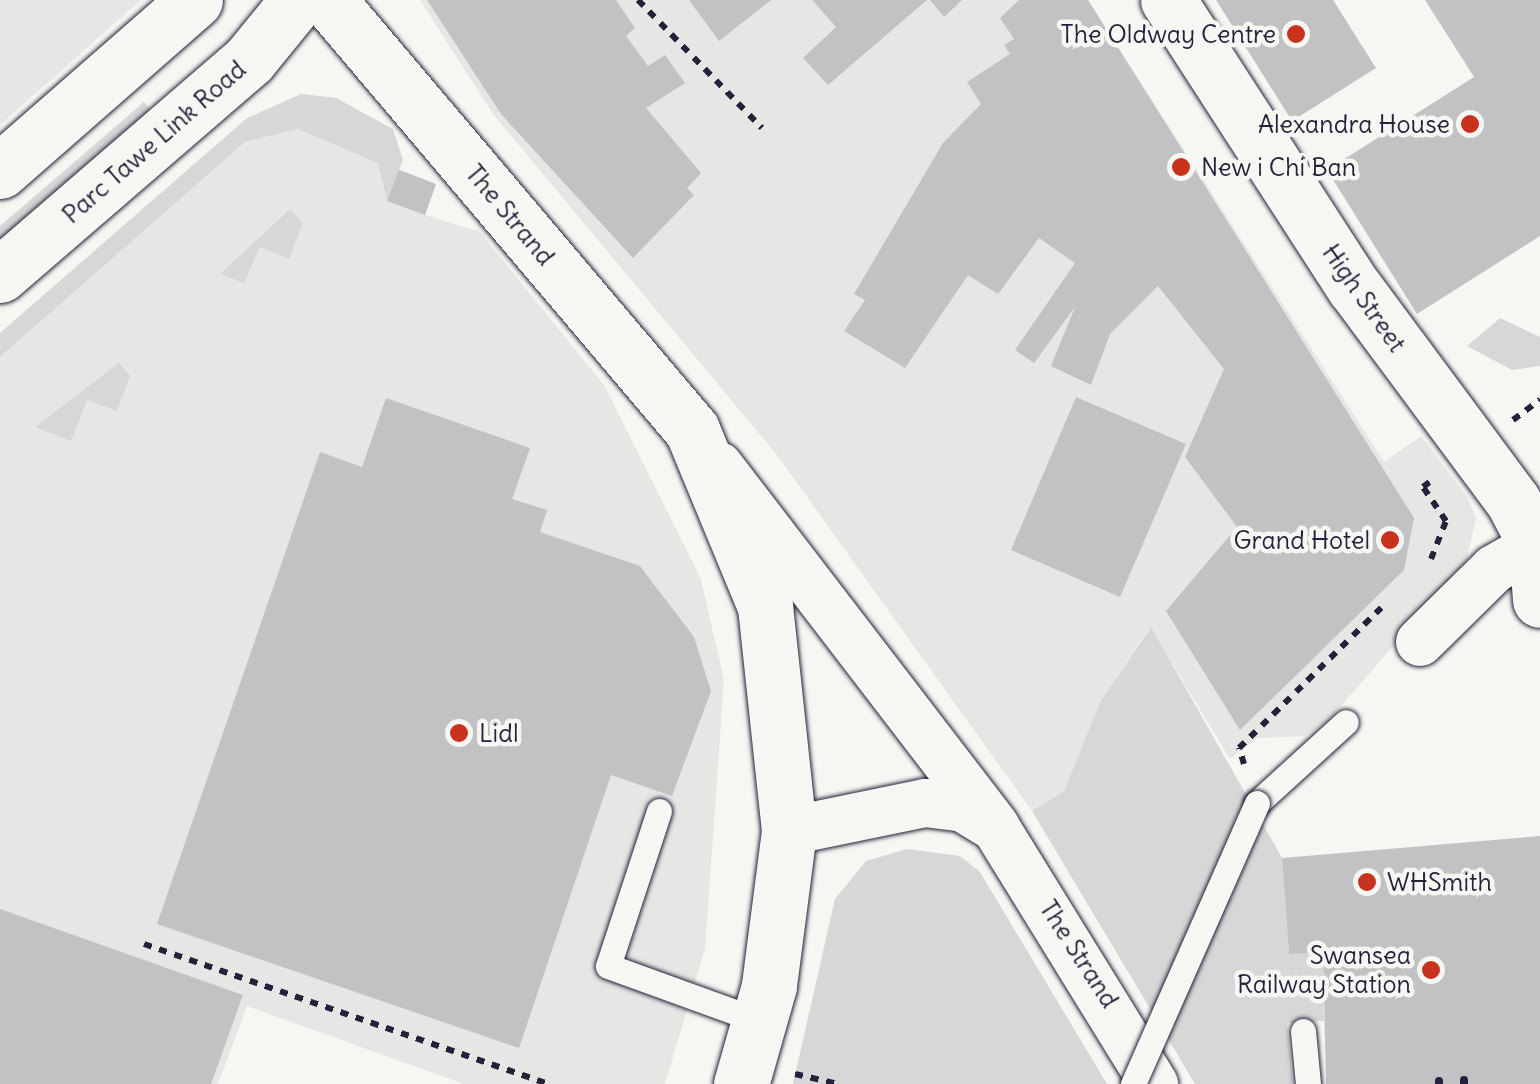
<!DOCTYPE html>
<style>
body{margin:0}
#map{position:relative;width:1540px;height:1084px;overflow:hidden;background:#f6f6f2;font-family:Delius,sans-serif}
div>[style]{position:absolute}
.built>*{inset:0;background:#e6e6e4}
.green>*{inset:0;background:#d7d7d7}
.building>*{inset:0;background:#c2c2c4}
.path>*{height:6px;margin-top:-3px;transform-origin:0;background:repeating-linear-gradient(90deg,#22223b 0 8px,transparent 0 16px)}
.roads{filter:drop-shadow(0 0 2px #22223b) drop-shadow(0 0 2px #22223b)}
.lane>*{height:25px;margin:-12.5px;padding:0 12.5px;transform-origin:12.5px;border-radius:12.5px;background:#f6f6f2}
.street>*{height:48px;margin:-24px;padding:0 24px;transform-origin:24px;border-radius:24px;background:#f6f6f2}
.secondary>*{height:55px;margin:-27.5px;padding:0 27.5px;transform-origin:27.5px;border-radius:27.5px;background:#f6f6f2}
.rail>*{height:8px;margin:-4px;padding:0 4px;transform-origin:4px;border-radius:4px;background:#22223b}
.bridges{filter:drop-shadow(0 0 2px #22223b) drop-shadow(0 0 2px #22223b)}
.lane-bridge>*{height:25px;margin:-12.5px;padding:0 12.5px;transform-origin:12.5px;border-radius:12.5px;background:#f6f6f2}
.dots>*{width:28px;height:28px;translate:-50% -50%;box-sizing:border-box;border:5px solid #f6f6f2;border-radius:50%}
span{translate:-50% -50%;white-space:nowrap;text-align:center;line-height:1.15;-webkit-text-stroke:9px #f6f6f2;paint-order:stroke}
.poi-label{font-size:25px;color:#22223b}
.right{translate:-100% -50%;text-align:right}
.left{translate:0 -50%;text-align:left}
.street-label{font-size:25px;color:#22223b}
</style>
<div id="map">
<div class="built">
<div style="clip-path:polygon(0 0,141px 0,0 125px)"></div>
<div style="clip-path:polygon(420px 0,1088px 0,1384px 462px,1421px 436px,1467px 497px,1476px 518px,1466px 563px,1326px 723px,1305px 736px,1257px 738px,1230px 759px,1150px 627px,1100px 702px,1064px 791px,1032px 811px,777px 455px,493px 114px)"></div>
<div style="clip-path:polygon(298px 129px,436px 184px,425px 215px,480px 232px,604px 385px,701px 579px,724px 680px,705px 949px,665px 1084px,464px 1084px,247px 1006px,218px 1084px,0 1084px,0 357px,245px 142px)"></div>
</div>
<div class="green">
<div style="clip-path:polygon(301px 94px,336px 98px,393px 129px,403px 160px,387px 201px,378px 163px,298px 129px,245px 142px,0 357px,0 333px,247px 118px)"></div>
<div style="clip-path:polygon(144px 102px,153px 113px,0 244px,0 226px)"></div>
<div style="clip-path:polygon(290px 209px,303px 223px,289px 259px,260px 247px,244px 283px,220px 274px)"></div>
<div style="clip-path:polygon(1500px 318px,1540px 337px,1540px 366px,1512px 370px,1467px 346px)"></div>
<div style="clip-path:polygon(119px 363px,130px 376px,117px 411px,87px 400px,71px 441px,35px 427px)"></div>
<div style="clip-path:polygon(1151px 627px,1282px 858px,1289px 954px,1323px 953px,1324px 1021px,1287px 1023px,1293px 1084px,1195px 1084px,1032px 811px,1064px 791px,1100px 702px)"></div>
<div style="clip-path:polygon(907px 849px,960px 856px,980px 872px,1107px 1084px,793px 1084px,835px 899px,866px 861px)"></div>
</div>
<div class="building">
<div style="clip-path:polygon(427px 0,616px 0,635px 28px,626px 36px,648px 66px,665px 55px,685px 83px,646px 108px,701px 173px,687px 188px,694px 195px,633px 258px,501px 114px)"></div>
<div style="clip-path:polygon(689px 0,771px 0,719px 41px)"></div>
<div style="clip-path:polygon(812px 0,927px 0,828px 85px,803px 58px,836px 27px)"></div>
<div style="clip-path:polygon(930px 0,962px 0,944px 17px)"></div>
<div style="clip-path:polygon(1019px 0,1088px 0,1414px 518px,1404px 570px,1240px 730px,1166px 611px,1237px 527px,1185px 457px,1224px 369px,1158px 286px,1110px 334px,1091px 385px,1051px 366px,1075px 307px,1034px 363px,1015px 350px,1075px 263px,1039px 238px,998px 294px,968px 275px,905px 368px,844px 331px,865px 300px,854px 294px,943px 143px,981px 104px,967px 82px,1010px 54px,1004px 45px,1014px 39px,1000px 18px)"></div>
<div style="clip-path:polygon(1216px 0,1333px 0,1376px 68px,1292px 121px)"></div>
<div style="clip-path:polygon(1425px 0,1540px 0,1540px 236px,1417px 314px,1327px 170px,1474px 77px)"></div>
<div style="clip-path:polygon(399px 170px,436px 184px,425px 215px,387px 201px)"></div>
<div style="clip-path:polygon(1076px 397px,1186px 444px,1120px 597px,1011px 550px)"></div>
<div style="clip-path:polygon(386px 398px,530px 448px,512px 499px,547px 510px,540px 532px,640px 566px,694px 637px,711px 691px,672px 796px,611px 775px,519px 1048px,157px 924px,320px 452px,362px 467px)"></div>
<div style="clip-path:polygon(1540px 836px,1540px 1084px,1326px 1084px,1323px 953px,1289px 954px,1282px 858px)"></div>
<div style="clip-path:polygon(0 909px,243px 995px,211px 1084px,0 1084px)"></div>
</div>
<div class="path">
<div style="left:638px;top:0;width:178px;rotate:45.9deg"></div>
<div style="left:1513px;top:420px;width:34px;rotate:-37deg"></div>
<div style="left:1431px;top:559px;width:41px;rotate:-68.5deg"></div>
<div style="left:1446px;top:521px;width:41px;rotate:-124.1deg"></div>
<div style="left:1423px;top:487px;width:15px;rotate:-37deg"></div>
<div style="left:1244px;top:764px;width:17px;rotate:-107deg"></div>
<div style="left:1239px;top:748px;width:201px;rotate:-44.6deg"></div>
<div style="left:144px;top:944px;width:429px;rotate:19.1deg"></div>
<div style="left:795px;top:1074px;width:44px;rotate:13.1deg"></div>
</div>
<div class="roads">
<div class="lane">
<div style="left:1257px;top:803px;width:120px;rotate:-42.3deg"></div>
<div style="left:659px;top:811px;width:163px;rotate:108.2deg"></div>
<div style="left:608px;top:966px;width:162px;rotate:19.9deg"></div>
<div style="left:1303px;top:1031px;width:53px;rotate:84.6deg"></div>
</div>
<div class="street">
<div style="left:719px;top:466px;width:452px;rotate:52.5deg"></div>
<div style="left:1420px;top:642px;width:104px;rotate:-44.6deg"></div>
<div style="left:1494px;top:569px;width:48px;rotate:-29.7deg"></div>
<div style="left:789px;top:831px;width:139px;rotate:-11.6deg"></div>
<div style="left:925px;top:803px;width:38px;rotate:7deg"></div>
<div style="left:963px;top:808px;width:39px;rotate:31deg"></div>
<div style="left:996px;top:828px;width:301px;rotate:58.3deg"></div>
</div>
<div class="secondary">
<div style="left:328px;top:0;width:563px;rotate:49.75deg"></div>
<div style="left:692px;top:430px;width:191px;rotate:67.5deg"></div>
<div style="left:765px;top:606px;width:226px;rotate:83.9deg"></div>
<div style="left:789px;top:831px;width:156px;rotate:97.4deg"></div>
<div style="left:769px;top:986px;width:102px;rotate:105.9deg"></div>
<div style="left:1168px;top:0;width:342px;rotate:57.1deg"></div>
<div style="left:1354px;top:287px;width:267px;rotate:53.4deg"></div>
<div style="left:1513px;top:501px;width:50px;rotate:62.4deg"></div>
<div style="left:1536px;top:545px;width:55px;rotate:85.8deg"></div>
<div style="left:0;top:171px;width:259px;rotate:-41.2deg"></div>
<div style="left:0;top:275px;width:329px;rotate:-40.8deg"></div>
<div style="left:249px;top:60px;width:77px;rotate:-50.8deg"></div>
</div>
</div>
<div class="rail">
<div style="left:1464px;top:1080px;width:4px;rotate:90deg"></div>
<div style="left:1439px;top:1081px;width:3px;rotate:90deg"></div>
</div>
<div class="bridges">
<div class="lane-bridge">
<div style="left:1133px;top:1084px;width:307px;rotate:-66.2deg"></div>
</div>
</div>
<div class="dots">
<div style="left:1296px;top:34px;background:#c8321e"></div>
<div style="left:1470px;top:124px;background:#c8321e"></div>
<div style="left:1181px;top:167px;background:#c8321e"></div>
<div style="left:1390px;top:540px;background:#c8321e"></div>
<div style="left:459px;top:733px;background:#c8321e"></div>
<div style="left:1367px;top:882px;background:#c8321e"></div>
<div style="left:1431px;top:970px;background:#c8321e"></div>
</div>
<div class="poi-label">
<span class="right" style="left:1276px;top:34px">The Oldway Centre</span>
<span class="right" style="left:1450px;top:124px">Alexandra House</span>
<span class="left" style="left:1201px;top:167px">New i Chi Ban</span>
<span class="right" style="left:1370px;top:540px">Grand Hotel</span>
<span class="left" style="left:479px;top:733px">Lidl</span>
<span class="left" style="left:1387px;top:882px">WHSmith</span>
<span class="right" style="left:1411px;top:970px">Swansea<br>Railway Station</span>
</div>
<div class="street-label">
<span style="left:154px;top:142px;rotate:-41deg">Parc Tawe Link Road</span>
<span style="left:510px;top:215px;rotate:50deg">The Strand</span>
<span style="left:1364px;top:298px;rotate:55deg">High Street</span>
<span style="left:1079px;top:954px;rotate:57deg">The Strand</span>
</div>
</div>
